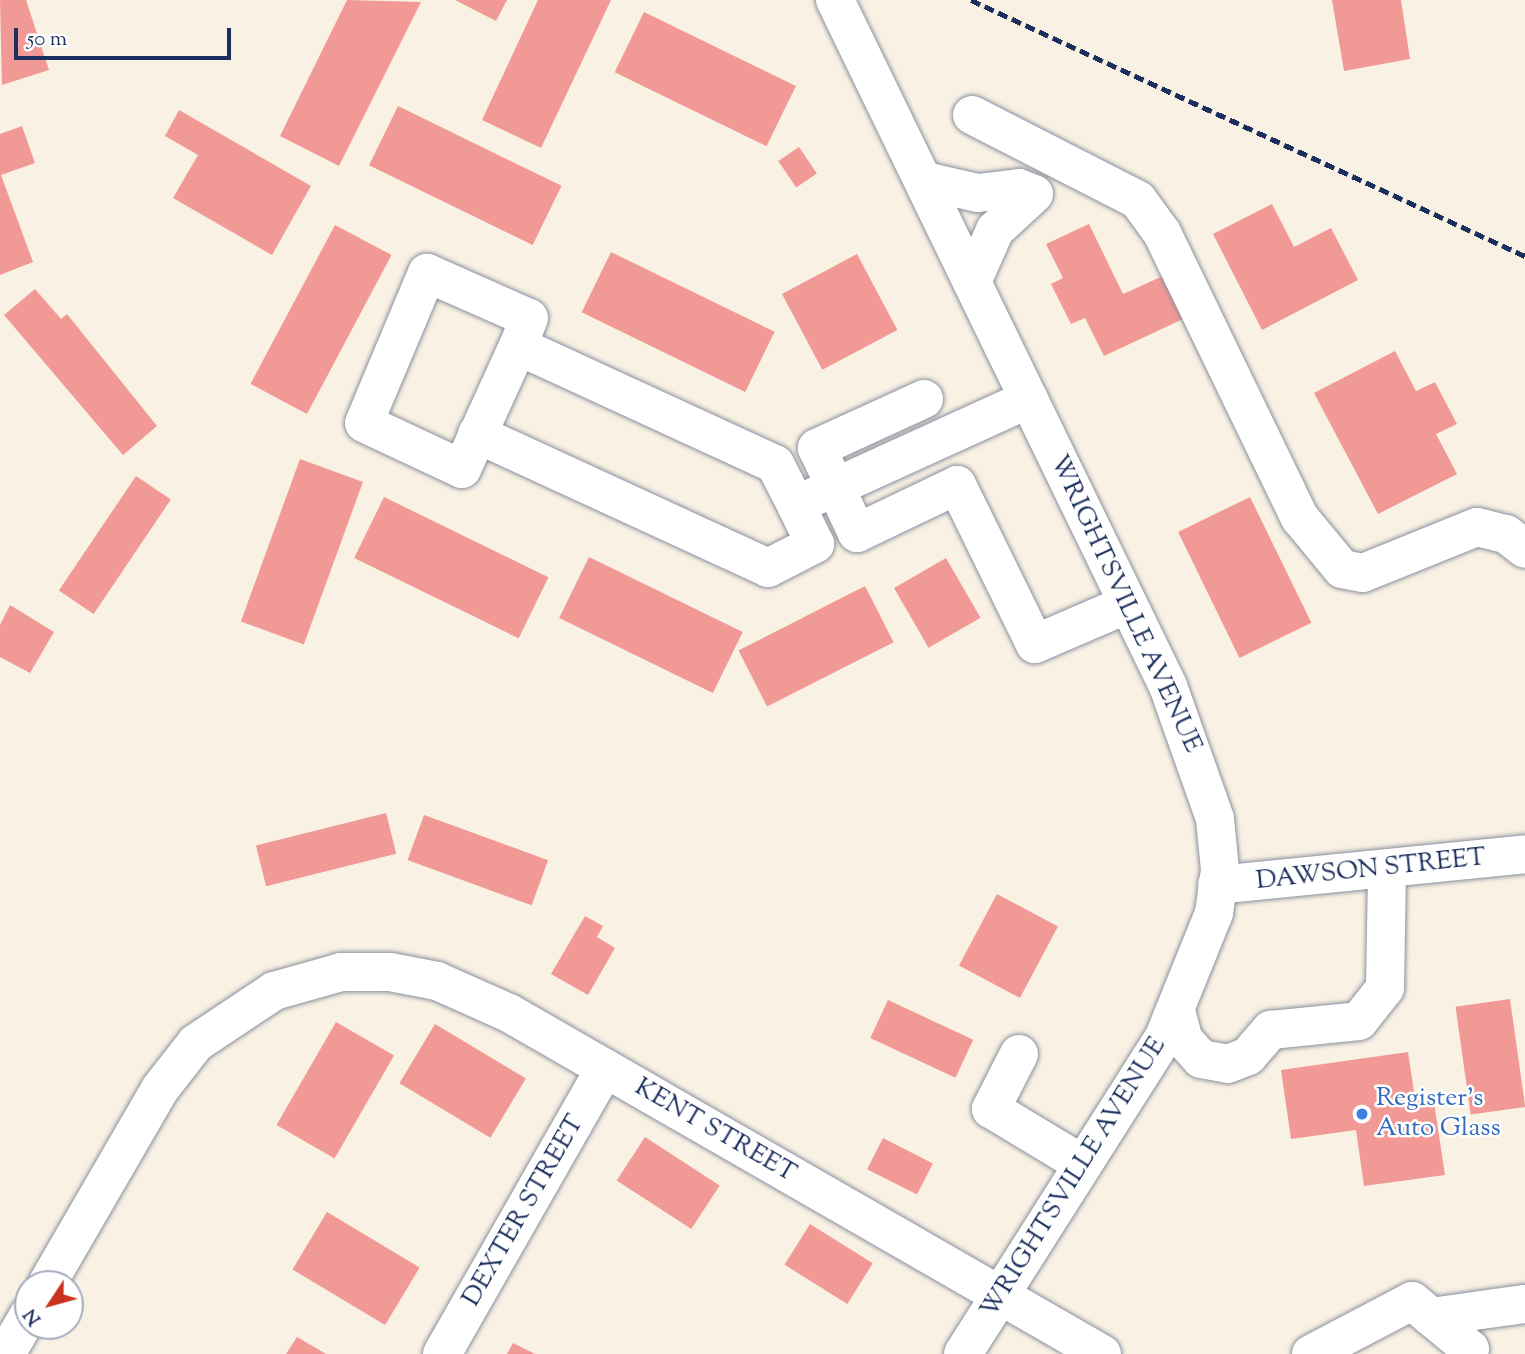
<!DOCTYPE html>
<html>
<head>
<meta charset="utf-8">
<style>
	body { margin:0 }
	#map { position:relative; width:1525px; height:1354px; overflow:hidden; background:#f9f1e3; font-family:"Sorts Mill Goudy",serif }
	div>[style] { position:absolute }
	.building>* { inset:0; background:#f19995; transform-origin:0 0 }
	.roads { filter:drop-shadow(0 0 2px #8a90a0) drop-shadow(0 0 2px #8a90a0) }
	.minor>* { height:38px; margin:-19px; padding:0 19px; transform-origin:19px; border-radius:19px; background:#fff }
	.rail>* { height:5px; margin-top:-2.5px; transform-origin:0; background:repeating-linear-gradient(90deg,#1b2f5e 0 10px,transparent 0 15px) }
	.dots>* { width:19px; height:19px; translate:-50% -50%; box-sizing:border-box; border:4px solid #fff; border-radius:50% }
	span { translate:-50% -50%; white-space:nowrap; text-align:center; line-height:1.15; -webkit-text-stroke:5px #fff; paint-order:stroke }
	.street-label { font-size:26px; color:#1b2f5e }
	.shop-label { font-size:26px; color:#366cbe }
	.left { translate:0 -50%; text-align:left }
	.north { position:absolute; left:14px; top:1270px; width:70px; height:70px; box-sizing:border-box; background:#fff; border:2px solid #a4acbf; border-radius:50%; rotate:234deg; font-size:19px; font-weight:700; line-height:28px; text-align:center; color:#1b2f5e }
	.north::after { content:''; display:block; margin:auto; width:24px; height:32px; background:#c8321e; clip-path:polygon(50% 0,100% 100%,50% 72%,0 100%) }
	.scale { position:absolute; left:14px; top:28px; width:217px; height:32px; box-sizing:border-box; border:4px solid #1b2f5e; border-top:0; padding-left:9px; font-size:21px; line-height:24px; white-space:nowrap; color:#1b2f5e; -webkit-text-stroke:5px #fff; paint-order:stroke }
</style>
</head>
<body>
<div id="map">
	<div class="building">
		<i style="clip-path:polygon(0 0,26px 0,49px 70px,2px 85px)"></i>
		<i style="clip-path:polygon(347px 0,421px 2px,339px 166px,280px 136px)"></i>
		<i style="clip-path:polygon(455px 0,507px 0,496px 21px)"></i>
		<i style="clip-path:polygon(538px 0,611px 0,541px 148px,482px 120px)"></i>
		<i style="clip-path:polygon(1332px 0,1401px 0,1410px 59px,1344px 71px)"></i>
		<i style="left:644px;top:12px;width:169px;height:67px;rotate:26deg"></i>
		<i style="left:398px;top:106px;width:182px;height:66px;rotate:26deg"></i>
		<i style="clip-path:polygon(179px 110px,311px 186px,272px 255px,173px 198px,198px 155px,165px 136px)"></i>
		<i style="clip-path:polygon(22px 126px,35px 163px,1px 175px,33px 262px,0 275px,0 134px)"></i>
		<i style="left:799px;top:147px;width:32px;height:25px;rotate:56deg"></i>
		<i style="clip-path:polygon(1272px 204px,1294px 247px,1331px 228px,1358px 280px,1262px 330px,1213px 234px)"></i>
		<i style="clip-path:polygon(1089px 224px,1123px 294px,1163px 276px,1183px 319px,1104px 356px,1085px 318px,1071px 324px,1051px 284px,1063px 278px,1046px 244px)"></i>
		<i style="left:335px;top:225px;width:64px;height:180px;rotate:28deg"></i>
		<i style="left:611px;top:252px;width:182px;height:67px;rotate:26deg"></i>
		<i style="left:857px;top:254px;width:86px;height:85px;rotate:62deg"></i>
		<i style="clip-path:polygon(35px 289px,61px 319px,67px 314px,157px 426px,123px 455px,4px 315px)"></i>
		<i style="clip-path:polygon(1395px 351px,1416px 391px,1435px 382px,1457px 424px,1436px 434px,1457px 474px,1378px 514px,1314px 393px)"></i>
		<i style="left:300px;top:459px;width:67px;height:173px;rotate:20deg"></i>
		<i style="left:136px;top:476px;width:42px;height:138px;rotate:34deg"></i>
		<i style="left:384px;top:497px;width:183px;height:68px;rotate:26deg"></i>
		<i style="left:1250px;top:497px;width:140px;height:80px;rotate:64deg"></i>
		<i style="left:589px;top:557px;width:171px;height:68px;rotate:26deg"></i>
		<i style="left:946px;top:558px;width:69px;height:60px;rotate:60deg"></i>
		<i style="left:865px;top:586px;width:63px;height:142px;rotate:63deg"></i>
		<i style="clip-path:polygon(10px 605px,54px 632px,30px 673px,0 657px,0 625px)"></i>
		<i style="left:386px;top:813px;width:42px;height:134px;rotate:76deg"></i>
		<i style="left:424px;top:815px;width:132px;height:48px;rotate:20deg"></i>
		<i style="left:997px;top:894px;width:69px;height:81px;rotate:28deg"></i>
		<i style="clip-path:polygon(585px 916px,603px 926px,597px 937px,615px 948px,588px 995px,551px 974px)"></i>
		<i style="left:1510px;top:999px;width:109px;height:55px;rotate:82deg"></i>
		<i style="left:888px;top:1000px;width:94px;height:42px;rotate:25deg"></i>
		<i style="left:336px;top:1022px;width:67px;height:119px;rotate:30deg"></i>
		<i style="left:435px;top:1024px;width:106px;height:69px;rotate:31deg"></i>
		<i style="clip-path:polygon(1408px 1052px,1415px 1098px,1433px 1096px,1445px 1175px,1364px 1186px,1356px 1130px,1291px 1139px,1281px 1070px)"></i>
		<i style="left:645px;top:1137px;width:89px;height:52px;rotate:33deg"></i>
		<i style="left:883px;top:1138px;width:56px;height:35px;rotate:27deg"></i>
		<i style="left:327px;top:1212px;width:108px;height:67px;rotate:31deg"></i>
		<i style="left:810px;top:1224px;width:74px;height:48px;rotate:32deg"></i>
		<i style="clip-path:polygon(297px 1337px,326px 1354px,286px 1354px)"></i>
		<i style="clip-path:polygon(513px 1343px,535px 1354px,507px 1354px)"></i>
	</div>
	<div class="roads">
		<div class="minor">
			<i style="left:835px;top:0;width:763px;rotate:64.11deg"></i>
			<i style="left:1168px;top:686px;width:141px;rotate:70.5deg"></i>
			<i style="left:1215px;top:819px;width:51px;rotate:84.4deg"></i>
			<i style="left:1220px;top:870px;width:43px;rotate:97.9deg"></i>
			<i style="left:1214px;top:913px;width:134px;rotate:112deg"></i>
			<i style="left:1164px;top:1037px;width:375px;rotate:122.4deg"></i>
			<i style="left:972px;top:115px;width:186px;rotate:27.1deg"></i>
			<i style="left:1138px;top:200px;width:41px;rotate:54deg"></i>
			<i style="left:1162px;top:233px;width:317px;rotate:64.2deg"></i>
			<i style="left:1300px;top:518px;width:66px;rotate:50.5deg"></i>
			<i style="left:1342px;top:569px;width:21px;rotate:11deg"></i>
			<i style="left:1363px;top:573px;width:123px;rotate:-22deg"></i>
			<i style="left:1477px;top:527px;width:30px;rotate:14deg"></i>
			<i style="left:1506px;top:534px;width:24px;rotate:38deg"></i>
			<i style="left:925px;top:181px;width:54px;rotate:12.8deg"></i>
			<i style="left:978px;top:193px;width:41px;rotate:-7deg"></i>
			<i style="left:1019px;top:188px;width:16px;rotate:22deg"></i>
			<i style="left:1034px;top:194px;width:53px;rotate:137.3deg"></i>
			<i style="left:995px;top:230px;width:57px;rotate:113.9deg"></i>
			<i style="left:518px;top:346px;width:135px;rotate:114.5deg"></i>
			<i style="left:462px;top:469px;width:108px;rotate:-154.9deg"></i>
			<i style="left:364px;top:423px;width:163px;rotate:-67.2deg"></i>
			<i style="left:427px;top:273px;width:111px;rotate:23.8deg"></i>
			<i style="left:529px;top:318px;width:30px;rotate:111deg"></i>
			<i style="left:518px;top:346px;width:283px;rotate:24.7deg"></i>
			<i style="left:775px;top:464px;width:46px;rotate:62.9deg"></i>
			<i style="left:796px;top:505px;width:256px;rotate:-24.5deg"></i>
			<i style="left:924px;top:399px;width:118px;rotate:155.4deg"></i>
			<i style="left:817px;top:448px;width:94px;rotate:64.8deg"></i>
			<i style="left:857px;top:533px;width:111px;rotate:-25.6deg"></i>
			<i style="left:957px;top:485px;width:177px;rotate:63.9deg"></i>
			<i style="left:1035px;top:644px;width:101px;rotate:-23.3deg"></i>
			<i style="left:477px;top:434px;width:320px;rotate:24.7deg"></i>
			<i style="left:768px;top:568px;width:53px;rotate:-27.1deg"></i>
			<i style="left:815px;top:544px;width:43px;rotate:-116deg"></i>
			<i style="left:1217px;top:885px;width:310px;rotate:-5.7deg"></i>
			<i style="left:1176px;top:1011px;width:30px;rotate:75deg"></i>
			<i style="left:1184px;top:1040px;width:25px;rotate:48deg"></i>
			<i style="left:1201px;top:1059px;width:27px;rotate:10deg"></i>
			<i style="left:1228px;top:1064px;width:22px;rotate:-22deg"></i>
			<i style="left:1248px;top:1056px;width:35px;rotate:-49deg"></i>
			<i style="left:1271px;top:1030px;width:88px;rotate:-5.8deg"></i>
			<i style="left:1359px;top:1021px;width:42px;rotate:-51.8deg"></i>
			<i style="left:1385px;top:988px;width:119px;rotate:-89deg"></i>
			<i style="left:1019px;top:1054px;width:62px;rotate:117deg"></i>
			<i style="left:991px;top:1109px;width:106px;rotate:31.1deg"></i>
			<i style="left:47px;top:1284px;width:225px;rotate:-59.9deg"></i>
			<i style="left:160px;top:1089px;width:58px;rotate:-52deg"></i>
			<i style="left:196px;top:1043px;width:94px;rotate:-33.7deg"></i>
			<i style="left:274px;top:991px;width:70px;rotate:-15.8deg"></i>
			<i style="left:341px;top:972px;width:49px"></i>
			<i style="left:390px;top:972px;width:48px;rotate:10.8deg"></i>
			<i style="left:437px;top:981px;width:79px;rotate:24deg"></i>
			<i style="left:509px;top:1013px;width:684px;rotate:29.9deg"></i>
			<i style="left:1431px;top:1317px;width:95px;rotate:-7.9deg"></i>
			<i style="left:6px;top:1354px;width:44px;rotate:-59.9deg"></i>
			<i style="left:442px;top:1354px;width:329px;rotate:-60.3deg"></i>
			<i style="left:1311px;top:1354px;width:114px;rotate:-27.7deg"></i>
			<i style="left:1412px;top:1301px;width:75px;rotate:39.6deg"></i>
			<i style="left:1470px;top:1349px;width:6px;rotate:121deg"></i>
		</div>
	</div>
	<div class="rail">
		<i style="left:971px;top:0;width:610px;rotate:24.8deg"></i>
	</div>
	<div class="dots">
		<i style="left:1362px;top:1114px;background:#3f7fe0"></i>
	</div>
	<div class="street-label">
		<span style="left:1125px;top:604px;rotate:65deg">WRIGHTSVILLE AVENUE</span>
		<span style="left:1371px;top:870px;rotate:-6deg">DAWSON STREET</span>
		<span style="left:715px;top:1131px;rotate:30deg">KENT STREET</span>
		<span style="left:1074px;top:1178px;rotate:-58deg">WRIGHTSVILLE AVENUE</span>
		<span style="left:524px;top:1211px;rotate:-60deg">DEXTER STREET</span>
	</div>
	<div class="shop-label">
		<span class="left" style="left:1376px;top:1114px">Register's<br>Auto Glass</span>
	</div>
	<div class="north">N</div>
	<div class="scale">50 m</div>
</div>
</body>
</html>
